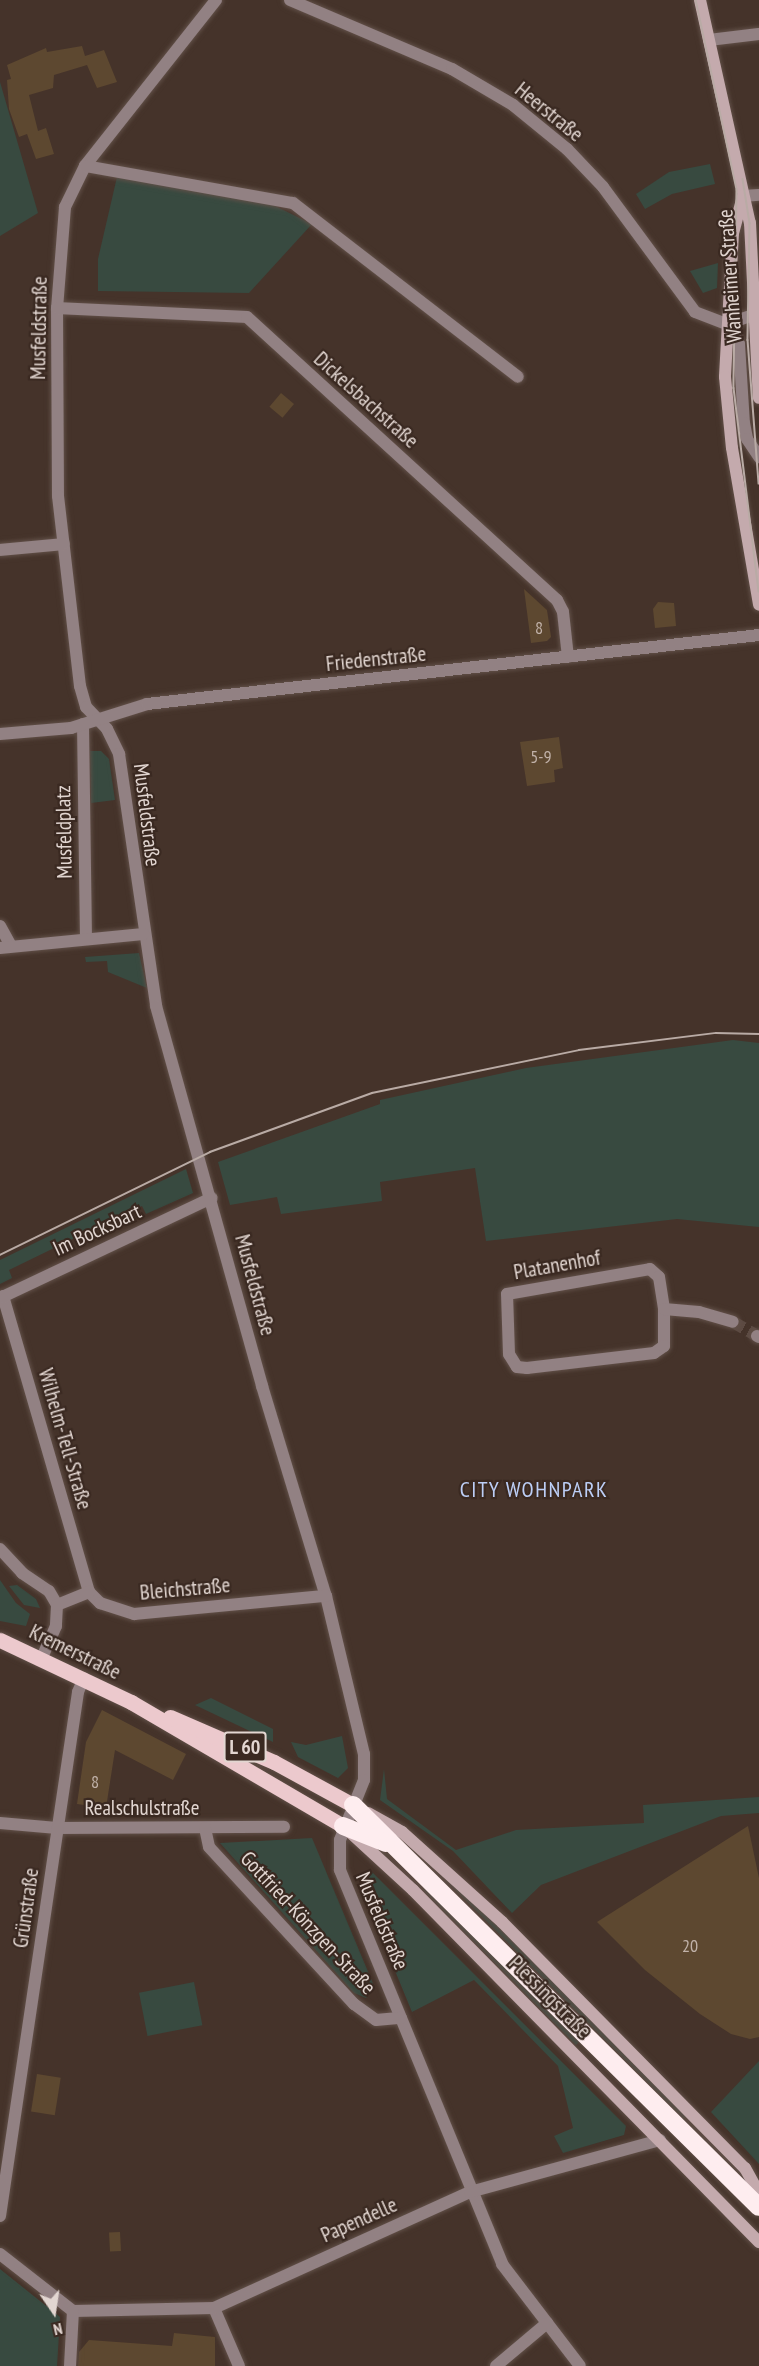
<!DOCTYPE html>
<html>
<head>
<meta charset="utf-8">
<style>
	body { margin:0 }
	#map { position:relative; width:759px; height:2366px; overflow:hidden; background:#45332a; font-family:"PT Sans Narrow",sans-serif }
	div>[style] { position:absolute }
	.green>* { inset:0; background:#384a40; transform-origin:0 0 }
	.building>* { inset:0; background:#5d4830; transform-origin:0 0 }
	.street-tunnel>* { height:12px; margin-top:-6px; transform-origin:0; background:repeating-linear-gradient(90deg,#5d4b43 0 12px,transparent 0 18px) }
	.roads { filter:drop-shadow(0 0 2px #615048) drop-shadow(0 0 2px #615048) }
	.street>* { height:12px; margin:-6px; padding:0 6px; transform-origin:6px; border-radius:6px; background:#928183 }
	.secondary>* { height:12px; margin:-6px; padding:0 6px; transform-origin:6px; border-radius:6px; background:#c4aaad }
	.primary>* { height:15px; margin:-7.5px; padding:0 7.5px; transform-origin:7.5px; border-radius:7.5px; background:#ecc9cd }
	.highway>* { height:18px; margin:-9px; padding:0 9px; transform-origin:9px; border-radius:9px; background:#feedef }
	.tram>* { height:1.5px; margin:-0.75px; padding:0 0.75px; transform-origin:0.75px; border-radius:0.75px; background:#b9aba5 }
	span { translate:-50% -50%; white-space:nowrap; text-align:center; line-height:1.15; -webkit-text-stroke:4.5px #3a2921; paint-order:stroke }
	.number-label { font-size:18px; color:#c1b2a9 }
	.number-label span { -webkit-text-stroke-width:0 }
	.shield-label span { padding:2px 4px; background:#3a2921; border:2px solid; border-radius:4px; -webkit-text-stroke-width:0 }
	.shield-label { font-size:20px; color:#e2d6d1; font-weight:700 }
	.street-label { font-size:21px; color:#e2d6d1 }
	.neighbourhood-label { font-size:22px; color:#bccef6; letter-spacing:1.5px }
	.north { position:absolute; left:24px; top:2282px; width:60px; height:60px; -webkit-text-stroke:4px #3a2921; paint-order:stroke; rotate:167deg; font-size:16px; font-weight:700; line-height:24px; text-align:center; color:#e2d6d1 }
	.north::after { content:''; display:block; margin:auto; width:21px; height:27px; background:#e2d6d1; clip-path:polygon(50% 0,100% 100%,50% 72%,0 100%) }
</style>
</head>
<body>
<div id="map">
	<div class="green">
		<i style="clip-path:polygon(0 82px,38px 213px,0 236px)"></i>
		<i style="clip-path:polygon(710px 164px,715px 184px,672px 194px,645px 209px,636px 194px,669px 172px)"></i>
		<i style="clip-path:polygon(117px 177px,271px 204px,312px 224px,249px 293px,98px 291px,98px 259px)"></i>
		<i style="clip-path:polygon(718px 263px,717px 288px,703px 293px,690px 271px)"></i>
		<i style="clip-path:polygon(90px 751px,101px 751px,109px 759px,115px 800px,91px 803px)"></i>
		<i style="clip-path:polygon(139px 953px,147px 988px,108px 972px,107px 961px,86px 962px,85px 957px)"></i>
		<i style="clip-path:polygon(733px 1040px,759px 1043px,759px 1227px,677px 1219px,486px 1241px,475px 1168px,380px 1182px,382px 1201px,281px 1214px,277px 1197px,230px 1205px,218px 1162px,380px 1104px,380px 1100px,526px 1068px)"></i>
		<i style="clip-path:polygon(186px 1169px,193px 1193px,146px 1214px,142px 1206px,87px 1232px,9px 1270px,12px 1278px,0 1284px,0 1260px)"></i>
		<i style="clip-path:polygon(0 1580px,16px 1603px,30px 1614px,26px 1626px,0 1621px)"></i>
		<i style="clip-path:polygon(17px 1585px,36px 1599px,40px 1608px,24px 1605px,9px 1586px)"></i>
		<i style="clip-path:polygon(211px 1698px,273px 1729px,273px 1742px,195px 1705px)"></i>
		<i style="clip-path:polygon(342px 1736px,348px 1768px,338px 1778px,298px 1757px,291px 1742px,306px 1745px)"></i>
		<i style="clip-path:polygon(384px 1769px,387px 1799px,456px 1850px,516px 1830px,644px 1823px,643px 1805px,759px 1797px,759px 1813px,721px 1816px,541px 1885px,512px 1913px,453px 1851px,380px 1800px)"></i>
		<i style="clip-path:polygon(312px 1838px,374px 1986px,366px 1998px,354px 1993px,220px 1843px)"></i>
		<i style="left:442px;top:1871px;width:346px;height:4px;rotate:45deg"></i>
		<i style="clip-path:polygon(372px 1872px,626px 2126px,624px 2135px,563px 2153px,554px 2136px,573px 2128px,558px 2066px,474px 1980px,412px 2012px,363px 1893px,362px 1880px)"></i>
		<i style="clip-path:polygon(425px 1887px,579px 2042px,576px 2045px,423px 1890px)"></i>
		<i style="left:194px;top:1982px;width:44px;height:56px;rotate:79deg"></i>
		<i style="clip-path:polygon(759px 2061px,759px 2164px,711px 2112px)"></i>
		<i style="clip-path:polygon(0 2269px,60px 2317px,57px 2366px,0 2366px)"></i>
	</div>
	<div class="building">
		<i style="clip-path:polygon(82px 46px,85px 56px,104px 50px,117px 82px,97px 88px,87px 65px,54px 75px,53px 88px,29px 95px,38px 131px,46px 128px,54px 154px,36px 159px,27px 134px,19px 137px,9px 109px,7px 80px,11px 79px,7px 65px,46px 48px,47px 52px)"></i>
		<i style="left:281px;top:393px;width:17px;height:18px;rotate:40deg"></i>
		<i style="clip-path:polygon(524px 589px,547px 610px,551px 637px,547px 641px,531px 643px)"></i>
		<i style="clip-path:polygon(658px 602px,674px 603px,676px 626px,655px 628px,653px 609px)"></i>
		<i style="clip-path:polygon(559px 737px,563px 768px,554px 770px,555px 782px,527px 786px,520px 742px)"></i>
		<i style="clip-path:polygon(102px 1710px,186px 1754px,173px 1780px,115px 1750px,106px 1808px,77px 1804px,86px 1742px)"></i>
		<i style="clip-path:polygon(748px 1826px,759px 1878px,759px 2037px,750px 2039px,731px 2034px,700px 2014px,645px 1970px,597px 1922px)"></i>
		<i style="left:37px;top:2074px;width:24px;height:38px;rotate:9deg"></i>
		<i style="left:120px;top:2232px;width:19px;height:11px;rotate:87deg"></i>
		<i style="clip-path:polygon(174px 2333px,215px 2337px,215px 2366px,78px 2366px,79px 2352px,89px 2340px,172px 2346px)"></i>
	</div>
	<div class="street-tunnel">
		<i style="left:733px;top:1322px;width:28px;rotate:30deg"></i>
	</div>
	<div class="roads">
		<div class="street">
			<i style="left:216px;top:0;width:211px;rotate:128.3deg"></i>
			<i style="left:85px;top:166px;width:46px;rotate:116deg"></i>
			<i style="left:65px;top:207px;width:101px;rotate:94.5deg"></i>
			<i style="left:57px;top:308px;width:188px;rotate:89.7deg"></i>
			<i style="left:58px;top:496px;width:191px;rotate:83.4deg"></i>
			<i style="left:80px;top:686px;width:22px;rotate:74deg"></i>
			<i style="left:86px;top:707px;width:30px;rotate:46deg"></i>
			<i style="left:107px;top:729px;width:28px;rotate:64deg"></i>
			<i style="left:119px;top:754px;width:255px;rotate:81.6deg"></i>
			<i style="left:156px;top:1006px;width:395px;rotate:74.4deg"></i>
			<i style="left:262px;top:1386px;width:220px;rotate:73.1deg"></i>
			<i style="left:326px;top:1596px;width:163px;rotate:76.5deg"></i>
			<i style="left:364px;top:1754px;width:26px;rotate:90deg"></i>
			<i style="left:364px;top:1780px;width:65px;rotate:111.8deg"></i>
			<i style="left:340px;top:1840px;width:30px;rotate:90deg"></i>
			<i style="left:340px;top:1870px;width:426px;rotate:67.6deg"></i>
			<i style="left:502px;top:2264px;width:128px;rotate:52.6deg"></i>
			<i style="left:290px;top:0;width:176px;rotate:23.1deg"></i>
			<i style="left:452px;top:69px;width:71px;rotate:30.5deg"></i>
			<i style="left:513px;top:105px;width:70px;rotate:39.2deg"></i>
			<i style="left:567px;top:149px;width:52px;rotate:46.5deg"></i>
			<i style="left:603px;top:187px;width:155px;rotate:53.6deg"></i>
			<i style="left:695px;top:312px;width:34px;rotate:21deg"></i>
			<i style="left:727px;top:324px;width:28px;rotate:-19deg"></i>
			<i style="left:709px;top:40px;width:50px;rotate:-6.8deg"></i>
			<i style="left:85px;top:166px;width:211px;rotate:10.1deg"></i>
			<i style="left:293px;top:203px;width:284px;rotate:37.7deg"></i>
			<i style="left:743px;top:196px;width:16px;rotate:-4deg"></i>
			<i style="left:57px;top:308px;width:190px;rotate:2.7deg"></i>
			<i style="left:247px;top:317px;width:420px;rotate:42.4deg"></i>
			<i style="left:557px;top:600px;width:13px;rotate:63deg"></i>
			<i style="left:563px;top:612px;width:45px;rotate:83.7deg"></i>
			<i style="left:727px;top:324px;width:23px;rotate:59deg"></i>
			<i style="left:739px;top:344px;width:79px;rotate:86.4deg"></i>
			<i style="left:744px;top:423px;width:16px;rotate:79deg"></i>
			<i style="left:747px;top:439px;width:22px;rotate:56deg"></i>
			<i style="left:0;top:550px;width:64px;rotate:-5.4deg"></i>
			<i style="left:83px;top:724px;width:215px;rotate:89.2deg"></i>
			<i style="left:0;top:734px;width:71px;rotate:-4.8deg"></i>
			<i style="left:71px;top:728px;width:80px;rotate:-17.5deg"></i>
			<i style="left:147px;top:704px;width:616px;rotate:-6.43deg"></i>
			<i style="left:0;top:926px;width:23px;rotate:61deg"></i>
			<i style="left:0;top:948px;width:144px;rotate:-5.6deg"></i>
			<i style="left:3px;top:1296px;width:308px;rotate:73.8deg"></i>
			<i style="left:89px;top:1592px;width:16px;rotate:45deg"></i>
			<i style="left:100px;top:1603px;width:36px;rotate:18deg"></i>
			<i style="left:134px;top:1614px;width:193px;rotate:-5.4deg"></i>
			<i style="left:0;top:1298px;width:234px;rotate:-25.3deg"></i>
			<i style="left:664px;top:1309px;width:37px;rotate:90deg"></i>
			<i style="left:664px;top:1346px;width:12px;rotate:145deg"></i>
			<i style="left:654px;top:1353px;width:128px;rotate:173.3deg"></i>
			<i style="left:527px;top:1368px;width:10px;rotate:-174deg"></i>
			<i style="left:517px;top:1367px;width:15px;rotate:-122deg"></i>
			<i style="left:509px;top:1354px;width:60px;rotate:-91.9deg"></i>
			<i style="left:507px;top:1294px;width:145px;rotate:-9.9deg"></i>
			<i style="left:650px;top:1269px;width:12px;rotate:42deg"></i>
			<i style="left:659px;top:1277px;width:32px;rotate:81deg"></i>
			<i style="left:664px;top:1309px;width:35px;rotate:5deg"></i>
			<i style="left:699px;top:1312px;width:35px;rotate:16deg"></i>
			<i style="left:757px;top:1336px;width:2px;rotate:27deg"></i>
			<i style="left:0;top:1549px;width:33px;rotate:47deg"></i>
			<i style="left:22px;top:1573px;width:32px;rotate:34deg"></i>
			<i style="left:49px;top:1591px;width:16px;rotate:60deg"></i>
			<i style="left:57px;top:1605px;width:21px;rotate:93deg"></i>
			<i style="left:56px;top:1626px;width:34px;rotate:114deg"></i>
			<i style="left:57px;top:1605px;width:35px;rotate:-22deg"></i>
			<i style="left:0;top:1823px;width:57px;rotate:5deg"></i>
			<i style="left:57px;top:1828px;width:227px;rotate:-0.3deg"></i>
			<i style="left:205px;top:1828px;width:19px;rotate:78deg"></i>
			<i style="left:209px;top:1847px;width:214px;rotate:47.3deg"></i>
			<i style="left:354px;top:2004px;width:27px;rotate:36deg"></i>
			<i style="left:376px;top:2020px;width:25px;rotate:-5deg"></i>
			<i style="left:0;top:2216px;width:530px;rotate:-81.53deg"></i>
			<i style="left:78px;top:1692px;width:15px;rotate:-67deg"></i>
			<i style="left:0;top:2254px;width:93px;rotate:38deg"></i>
			<i style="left:214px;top:2308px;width:63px;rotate:66.7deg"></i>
			<i style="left:73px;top:2311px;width:141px;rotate:-1.2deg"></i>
			<i style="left:214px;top:2308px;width:281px;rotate:-24.4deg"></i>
			<i style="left:470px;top:2192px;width:197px;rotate:-15.3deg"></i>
			<i style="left:70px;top:2366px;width:55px;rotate:-86.9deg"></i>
			<i style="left:496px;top:2366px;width:67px;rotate:-40.1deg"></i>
		</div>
		<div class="secondary">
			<i style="left:700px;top:0;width:229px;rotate:77.4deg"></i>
			<i style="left:750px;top:223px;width:175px;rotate:87.1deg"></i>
			<i style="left:743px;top:196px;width:38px;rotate:105deg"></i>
			<i style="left:733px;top:233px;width:144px;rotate:93.2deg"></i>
			<i style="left:725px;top:377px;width:71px;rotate:84.4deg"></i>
			<i style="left:732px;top:448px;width:159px;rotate:80.2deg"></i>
			<i style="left:368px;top:1813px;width:39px;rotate:29deg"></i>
			<i style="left:402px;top:1832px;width:135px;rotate:42deg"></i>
			<i style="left:502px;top:1922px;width:346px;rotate:45.4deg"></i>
			<i style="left:745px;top:2168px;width:29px;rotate:61deg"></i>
			<i style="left:351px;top:1833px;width:84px;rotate:42.6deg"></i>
			<i style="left:413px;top:1890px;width:494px;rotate:45.5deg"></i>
		</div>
		<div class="primary">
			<i style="left:0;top:1640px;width:145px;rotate:25.3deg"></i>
			<i style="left:131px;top:1702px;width:246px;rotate:30.3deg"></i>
			<i style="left:170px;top:1717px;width:113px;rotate:23.4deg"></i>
			<i style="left:274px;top:1762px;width:90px;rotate:28.6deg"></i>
		</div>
		<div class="highway">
			<i style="left:353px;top:1805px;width:571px;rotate:44.72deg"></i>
			<i style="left:343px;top:1826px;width:46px;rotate:21.6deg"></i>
		</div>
	</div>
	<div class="tram">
		<i style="left:696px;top:0;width:194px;rotate:77.8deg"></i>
		<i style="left:737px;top:190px;width:198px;rotate:90.9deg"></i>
		<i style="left:734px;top:388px;width:205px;rotate:83deg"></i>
		<i style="left:743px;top:179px;width:45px;rotate:81deg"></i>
		<i style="left:750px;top:223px;width:117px;rotate:91deg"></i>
		<i style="left:748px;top:340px;width:144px;rotate:85.6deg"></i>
		<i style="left:0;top:1255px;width:234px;rotate:-26.1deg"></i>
		<i style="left:210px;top:1152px;width:172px;rotate:-20deg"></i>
		<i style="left:372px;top:1093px;width:211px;rotate:-11.7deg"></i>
		<i style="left:579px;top:1050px;width:138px;rotate:-7.1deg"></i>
		<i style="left:716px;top:1033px;width:43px;rotate:1.3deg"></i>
	</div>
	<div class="number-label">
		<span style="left:539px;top:628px">8</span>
		<span style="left:541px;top:757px">5-9</span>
		<span style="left:95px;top:1782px">8</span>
		<span style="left:690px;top:1946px">20</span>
	</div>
	<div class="shield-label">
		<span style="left:245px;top:1747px">L 60</span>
	</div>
	<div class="street-label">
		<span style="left:549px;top:112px;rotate:39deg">Heerstraße</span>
		<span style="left:730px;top:276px;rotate:-94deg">Wanheimer Straße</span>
		<span style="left:39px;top:328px;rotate:-89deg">Musfeldstraße</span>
		<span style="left:366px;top:400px;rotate:42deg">Dickelsbachstraße</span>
		<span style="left:376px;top:659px;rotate:-6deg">Friedenstraße</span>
		<span style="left:147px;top:815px;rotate:83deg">Musfeldstraße</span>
		<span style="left:64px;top:832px;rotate:-91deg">Musfeldplatz</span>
		<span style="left:97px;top:1230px;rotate:-25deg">Im Bocksbart</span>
		<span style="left:557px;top:1265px;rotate:-10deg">Platanenhof</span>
		<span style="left:255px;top:1285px;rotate:75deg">Musfeldstraße</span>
		<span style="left:65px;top:1439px;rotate:74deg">Wilhelm-Tell-Straße</span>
		<span style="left:185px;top:1589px;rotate:-5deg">Bleichstraße</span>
		<span style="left:75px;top:1652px;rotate:26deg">Kremerstraße</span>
		<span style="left:142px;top:1808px">Realschulstraße</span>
		<span style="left:26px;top:1908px;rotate:-82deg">Grünstraße</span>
		<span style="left:382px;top:1921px;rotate:67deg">Musfeldstraße</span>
		<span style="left:308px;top:1923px;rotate:47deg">Gottfried-Könzgen-Straße</span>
		<span style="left:550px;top:1997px;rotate:45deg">Plessingstraße</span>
		<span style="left:359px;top:2220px;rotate:-24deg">Papendelle</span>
	</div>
	<div class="neighbourhood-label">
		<span style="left:534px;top:1490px">CITY WOHNPARK</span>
	</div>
	<div class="north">N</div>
</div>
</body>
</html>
